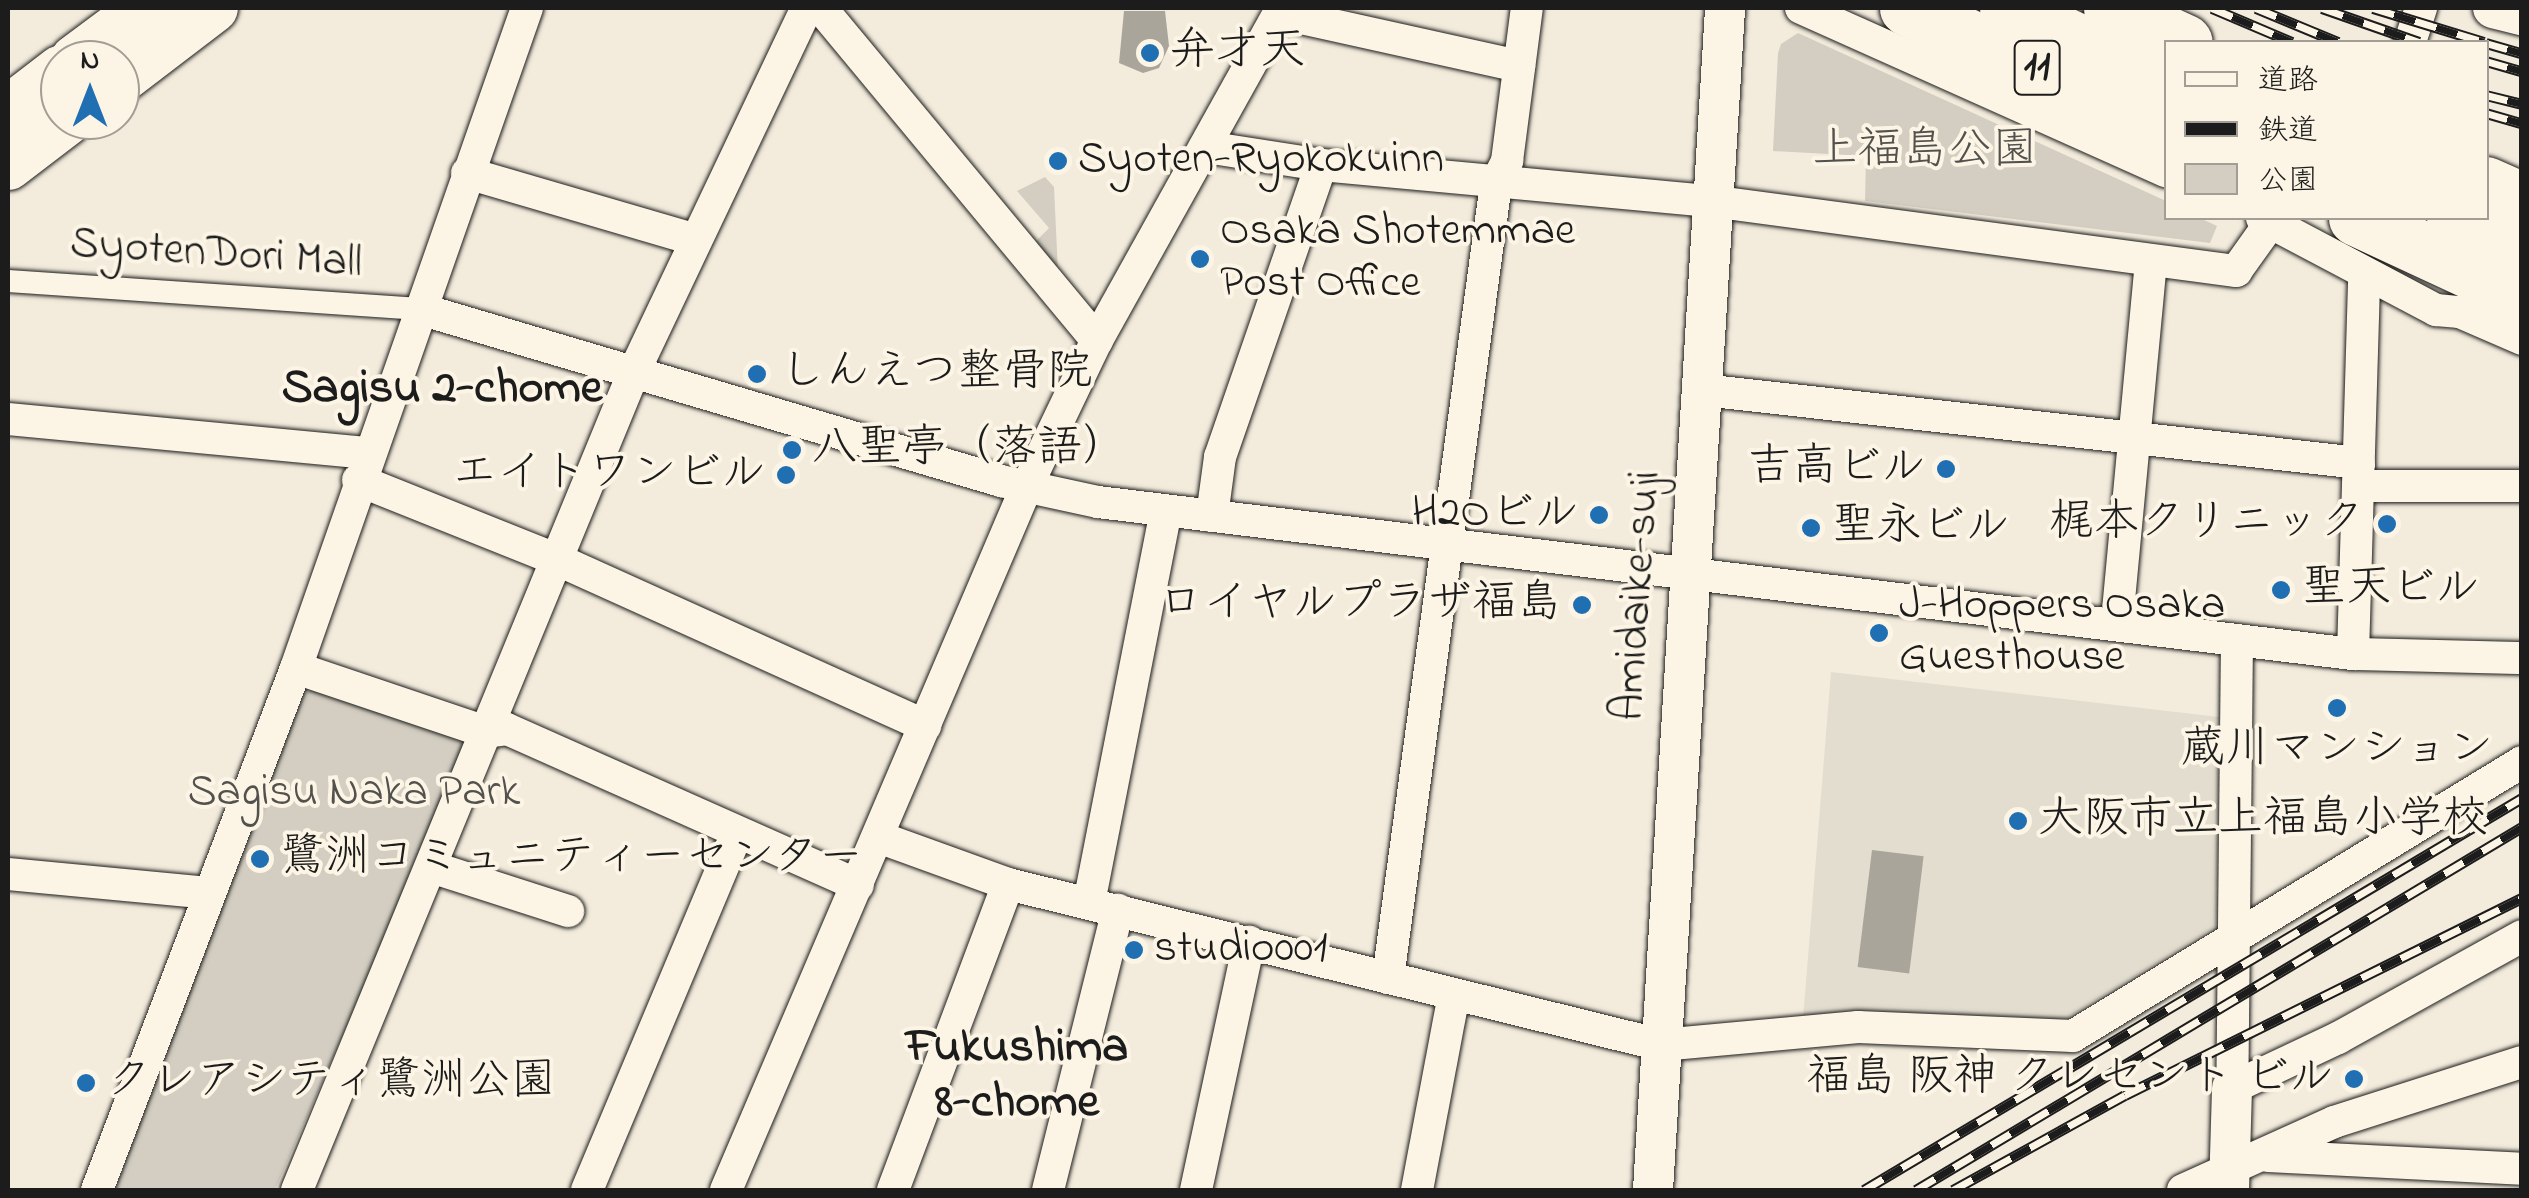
<!DOCTYPE html>
<html>
<head>
<meta charset="utf-8">
<style>
	body { margin:0 }
	#map { position:relative; width:2529px; height:1198px; overflow:hidden; background:#f3ecdd; font-family:"Indie Flower","Klee One",sans-serif }
	div>[style] { position:absolute }
	.built>* { inset:0; background:#e3ddcf }
	.green>* { inset:0; background:#d3cec1 }
	.water>* { inset:0; background:#aaa59b; transform-origin:0 0 }
	.roads { filter:drop-shadow(0 0 2px #1c1c1c) drop-shadow(0 0 2px #1c1c1c) }
	.pedestrian>* { height:22px; margin:-11px; padding:0 11px; transform-origin:11px; border-radius:11px; background:#fcf5e5 }
	.minor>* { height:32px; margin:-16px; padding:0 16px; transform-origin:16px; border-radius:16px; background:#fcf5e5 }
	.tertiary>* { height:40px; margin:-20px; padding:0 20px; transform-origin:20px; border-radius:20px; background:#fcf5e5 }
	.primary>* { height:50px; margin:-25px; padding:0 25px; transform-origin:25px; border-radius:25px; background:#fcf5e5 }
	.motorway>* { height:55px; margin:-27.5px; padding:0 27.5px; transform-origin:27.5px; border-radius:27.5px; background:#fcf5e5 }
	.rail>* { height:11px; margin-top:-5.5px; transform-origin:0; background:repeating-linear-gradient(90deg,#fcf5e5 0 22px,#1c1c1c 0 44px); box-sizing:border-box; border-block:2px solid #1c1c1c }
	.dots>* { width:28px; height:28px; translate:-50% -50%; box-sizing:border-box; border:5px solid #fcf5e5; border-radius:50% }
	span { translate:-50% -50%; white-space:nowrap; text-align:center; line-height:1.15; -webkit-text-stroke:8px #fcf5e5; paint-order:stroke }
	.shield-label span { padding:2px 8px; background:#fcf5e5; border:2px solid; border-radius:8px; -webkit-text-stroke-width:0 }
	.shield-label { font-size:42px; color:#1c1c1c; font-weight:700 }
	.poi-label { font-size:45px; color:#1c1c1c }
	.left { translate:0 -50%; text-align:left }
	.right { translate:-100% -50%; text-align:right }
	.park-label { font-size:45px; color:#53514e }
	.street-label { font-size:45px; color:#1c1c1c }
	.neighbourhood-label { font-size:48px; color:#1c1c1c; font-weight:700 }
	.frame { position:absolute; inset:0; border:10px solid #1c1c1c; pointer-events:none }
	.legend { position:absolute; left:2164px; top:40px; width:325px; height:180px; box-sizing:border-box; background:#fcf5e5; border:2px solid #a29e95; margin:0; padding:12px 18px; list-style:none; font-size:30px; color:#1c1c1c }
	.legend li { display:flex; align-items:center; gap:20px; height:50px }
	.legend b { width:50px; border:2px solid #a29e95 }
	.north { position:absolute; left:40px; top:40px; width:100px; height:100px; box-sizing:border-box; background:#fcf5e5; border:2px solid #a29e95; border-radius:50%; rotate:0deg; font-size:28px; font-weight:700; line-height:40px; text-align:center; color:#1c1c1c }
	.north::after { content:''; display:block; margin:auto; width:35px; height:45px; background:#1f6fb2; clip-path:polygon(50% 0,100% 100%,50% 72%,0 100%) }
</style>
</head>
<body>
<div id="map">
	<div class="built">
		<i style="clip-path:polygon(1831px 672px,2219px 717px,2216px 926px,2063px 1020px,1803px 1019px)"></i>
	</div>
	<div class="green">
		<i style="clip-path:polygon(1798px 33px,2166px 201px,2166px 218px,2200px 218px,2217px 226px,2210px 243px,1865px 201px,1866px 156px,1773px 151px,1778px 53px,1781px 44px)"></i>
		<i style="clip-path:polygon(1045px 177px,1054px 187px,1058px 272px,1034px 243px,1049px 228px,1017px 191px)"></i>
		<i style="clip-path:polygon(314px 689px,460px 737px,465px 755px,275px 1190px,115px 1190px,298px 697px)"></i>
	</div>
	<div class="water">
		<i style="clip-path:polygon(1124px 11px,1165px 11px,1169px 46px,1159px 68px,1143px 73px,1119px 63px)"></i>
		<i style="left:1872px;top:850px;width:52px;height:118px;rotate:7deg"></i>
	</div>
	<div class="roads">
		<div class="pedestrian">
			<i style="left:8px;top:281px;width:413px;rotate:3.9deg"></i>
		</div>
		<div class="minor">
			<i style="left:821px;top:8px;width:432px;rotate:50.3deg"></i>
			<i style="left:1801px;top:8px;width:400px;rotate:24.1deg"></i>
			<i style="left:1279px;top:13px;width:246px;rotate:12.5deg"></i>
			<i style="left:2410px;top:42px;width:36px;rotate:-72deg"></i>
			<i style="left:1206px;top:147px;width:116px;rotate:8.9deg"></i>
			<i style="left:1321px;top:165px;width:399px;rotate:5.3deg"></i>
			<i style="left:1718px;top:202px;width:523px;rotate:7.59deg"></i>
			<i style="left:2236px;top:271px;width:60px;rotate:-54.5deg"></i>
			<i style="left:467px;top:173px;width:234px;rotate:16.3deg"></i>
			<i style="left:2262px;top:218px;width:197px;rotate:27.9deg"></i>
			<i style="left:2436px;top:310px;width:24px;rotate:5deg"></i>
			<i style="left:2460px;top:312px;width:68px;rotate:23.5deg"></i>
			<i style="left:420px;top:309px;width:606px;rotate:16.49deg"></i>
			<i style="left:1001px;top:481px;width:99px;rotate:12.2deg"></i>
			<i style="left:1098px;top:502px;width:1264px;rotate:6.91deg"></i>
			<i style="left:2353px;top:654px;width:169px;rotate:1.4deg"></i>
			<i style="left:1703px;top:390px;width:660px;rotate:6.35deg"></i>
			<i style="left:8px;top:419px;width:362px;rotate:5.4deg"></i>
			<i style="left:358px;top:480px;width:215px;rotate:21.8deg"></i>
			<i style="left:558px;top:560px;width:403px;rotate:24.3deg"></i>
			<i style="left:2358px;top:486px;width:164px"></i>
			<i style="left:1212px;top:516px;width:60px;rotate:-82.3deg"></i>
			<i style="left:1220px;top:457px;width:309px;rotate:-70.9deg"></i>
			<i style="left:2117px;top:621px;width:361px;rotate:-84.6deg"></i>
			<i style="left:2237px;top:640px;width:448px;rotate:90.6deg"></i>
			<i style="left:2232px;top:1088px;width:117px;rotate:-25.3deg"></i>
			<i style="left:2338px;top:1038px;width:210px;rotate:-29deg"></i>
			<i style="left:2353px;top:654px;width:379px;rotate:-88.3deg"></i>
			<i style="left:296px;top:668px;width:200px;rotate:18.6deg"></i>
			<i style="left:486px;top:732px;width:21px;rotate:-8deg"></i>
			<i style="left:507px;top:729px;width:384px;rotate:24deg"></i>
			<i style="left:878px;top:837px;width:138px;rotate:19.9deg"></i>
			<i style="left:1008px;top:884px;width:673px;rotate:13.85deg"></i>
			<i style="left:1661px;top:1045px;width:198px;rotate:-5.2deg"></i>
			<i style="left:1858px;top:1027px;width:215px;rotate:2.4deg"></i>
			<i style="left:2073px;top:1036px;width:526px;rotate:-31.39deg"></i>
			<i style="left:434px;top:868px;width:141px;rotate:17.8deg"></i>
			<i style="left:8px;top:874px;width:201px;rotate:5.4deg"></i>
			<i style="left:1089px;top:903px;width:399px;rotate:-78.9deg"></i>
			<i style="left:1388px;top:978px;width:802px;rotate:-82.26deg"></i>
			<i style="left:1496px;top:183px;width:25px;rotate:-63deg"></i>
			<i style="left:1507px;top:161px;width:154px;rotate:-82.6deg"></i>
			<i style="left:2268px;top:1156px;width:254px;rotate:2.9deg"></i>
			<i style="left:97px;top:1190px;width:559px;rotate:-69.13deg"></i>
			<i style="left:296px;top:668px;width:699px;rotate:-70.71deg"></i>
			<i style="left:297px;top:1190px;width:882px;rotate:-67.62deg"></i>
			<i style="left:633px;top:374px;width:405px;rotate:-64.6deg"></i>
			<i style="left:587px;top:1190px;width:387px;rotate:-67.2deg"></i>
			<i style="left:726px;top:1190px;width:763px;rotate:-66.86deg"></i>
			<i style="left:1026px;top:488px;width:164px;rotate:-64.4deg"></i>
			<i style="left:1097px;top:340px;width:380px;rotate:-60.9deg"></i>
			<i style="left:893px;top:1190px;width:327px;rotate:-69.4deg"></i>
			<i style="left:1048px;top:1190px;width:289px;rotate:-76deg"></i>
			<i style="left:1196px;top:1190px;width:254px;rotate:-77.9deg"></i>
			<i style="left:1417px;top:1190px;width:198px;rotate:-79.3deg"></i>
			<i style="left:2183px;top:1190px;width:166px;rotate:-24.2deg"></i>
			<i style="left:2334px;top:1122px;width:197px;rotate:-17.7deg"></i>
		</div>
		<div class="tertiary">
			<i style="left:2493px;top:8px;width:30px;rotate:14deg"></i>
			<i style="left:1653px;top:1190px;width:1184px;rotate:-86.51deg"></i>
			<i style="left:2229px;top:1190px;width:102px;rotate:-88.3deg"></i>
		</div>
		<div class="primary">
			<i style="left:75px;top:60px;width:87px;rotate:-36.6deg"></i>
			<i style="left:120px;top:79px;width:117px;rotate:-37.4deg"></i>
			<i style="left:8px;top:111px;width:66px;rotate:-37.6deg"></i>
			<i style="left:8px;top:165px;width:74px;rotate:-37.3deg"></i>
		</div>
		<div class="motorway">
			<i style="left:1907px;top:8px;width:286px;rotate:25deg"></i>
			<i style="left:2007px;top:8px;width:175px;rotate:25deg"></i>
			<i style="left:2111px;top:8px;width:81px;rotate:24.7deg"></i>
			<i style="left:2486px;top:184px;width:39px;rotate:24deg"></i>
			<i style="left:2356px;top:218px;width:183px;rotate:24.9deg"></i>
			<i style="left:2454px;top:218px;width:75px;rotate:24.5deg"></i>
		</div>
	</div>
	<div class="rail">
		<i style="left:2212px;top:8px;width:87px;rotate:23deg"></i>
		<i style="left:2256px;top:8px;width:89px;rotate:22.5deg"></i>
		<i style="left:2322px;top:8px;width:103px;rotate:19.3deg"></i>
		<i style="left:2373px;top:8px;width:116px;rotate:17deg"></i>
		<i style="left:2486px;top:43px;width:37px;rotate:16deg"></i>
		<i style="left:2486px;top:61px;width:37px;rotate:16deg"></i>
		<i style="left:2486px;top:95px;width:37px;rotate:14deg"></i>
		<i style="left:2486px;top:113px;width:37px;rotate:16deg"></i>
		<i style="left:1864px;top:1190px;width:766px;rotate:-30.78deg"></i>
		<i style="left:1916px;top:1190px;width:706px;rotate:-30.92deg"></i>
		<i style="left:1953px;top:1190px;width:196px;rotate:-28.9deg"></i>
		<i style="left:2125px;top:1095px;width:443px;rotate:-26.4deg"></i>
	</div>
	<div class="dots">
		<i style="left:1150px;top:53px;background:#1f6fb2"></i>
		<i style="left:1058px;top:161px;background:#1f6fb2"></i>
		<i style="left:1200px;top:259px;background:#1f6fb2"></i>
		<i style="left:757px;top:374px;background:#1f6fb2"></i>
		<i style="left:792px;top:450px;background:#1f6fb2"></i>
		<i style="left:1946px;top:469px;background:#1f6fb2"></i>
		<i style="left:786px;top:475px;background:#1f6fb2"></i>
		<i style="left:1599px;top:515px;background:#1f6fb2"></i>
		<i style="left:2387px;top:524px;background:#1f6fb2"></i>
		<i style="left:1811px;top:528px;background:#1f6fb2"></i>
		<i style="left:2281px;top:590px;background:#1f6fb2"></i>
		<i style="left:1582px;top:605px;background:#1f6fb2"></i>
		<i style="left:1879px;top:633px;background:#1f6fb2"></i>
		<i style="left:2337px;top:708px;background:#1f6fb2"></i>
		<i style="left:2018px;top:821px;background:#1f6fb2"></i>
		<i style="left:260px;top:859px;background:#1f6fb2"></i>
		<i style="left:1134px;top:950px;background:#1f6fb2"></i>
		<i style="left:2354px;top:1079px;background:#1f6fb2"></i>
		<i style="left:86px;top:1083px;background:#1f6fb2"></i>
	</div>
	<div class="shield-label">
		<span style="left:2037px;top:68px">11</span>
	</div>
	<div class="poi-label">
		<span class="left" style="left:1170px;top:53px">弁才天</span>
		<span class="left" style="left:1078px;top:161px">Syoten-Ryokokuinn</span>
		<span class="left" style="left:1220px;top:259px">Osaka Shotemmae<br>Post Office</span>
		<span class="left" style="left:780px;top:374px">しんえつ整骨院</span>
		<span class="left" style="left:812px;top:450px">八聖亭（落語）</span>
		<span class="right" style="left:1926px;top:469px">吉高ビル</span>
		<span class="right" style="left:766px;top:475px">エイトワンビル</span>
		<span class="right" style="left:1579px;top:515px">H2Oビル</span>
		<span class="right" style="left:2364px;top:524px">梶本クリニック</span>
		<span class="left" style="left:1831px;top:528px">聖永ビル</span>
		<span class="left" style="left:2301px;top:590px">聖天ビル</span>
		<span class="right" style="left:1562px;top:605px">ロイヤルプラザ福島</span>
		<span class="left" style="left:1899px;top:633px">J-Hoppers Osaka<br>Guesthouse</span>
		<span style="left:2337px;top:751px">蔵川マンション</span>
		<span class="left" style="left:2038px;top:821px">大阪市立上福島小学校</span>
		<span class="left" style="left:280px;top:859px">鷺洲コミュニティーセンター</span>
		<span class="left" style="left:1154px;top:950px">studio001</span>
		<span class="right" style="left:2334px;top:1079px">福島 阪神 クレセント ビル</span>
		<span class="left" style="left:106px;top:1083px">クレアシティ鷺洲公園</span>
	</div>
	<div class="park-label">
		<span style="left:1925px;top:152px">上福島公園</span>
		<span style="left:354px;top:794px">Sagisu Naka Park</span>
	</div>
	<div class="street-label">
		<span style="left:216px;top:255px;rotate:4deg">SyotenDori Mall</span>
		<span style="left:1639px;top:596px;rotate:-86deg">Amidaike-suji</span>
	</div>
	<div class="neighbourhood-label">
		<span style="left:442px;top:390px">Sagisu 2-chome</span>
		<span style="left:1017px;top:1076px">Fukushima<br>8-chome</span>
	</div>
	<div class="frame"></div>
	<ul class="legend">
	<li><b style="height:12px;background:#fcf5e5"></b>道路</li>
	<li><b style="height:12px;background:#1c1c1c"></b>鉄道</li>
	<li><b style="height:28px;background:#d3cec1"></b>公園</li>
	</ul>
	<div class="north">N</div>
</div>
</body>
</html>
